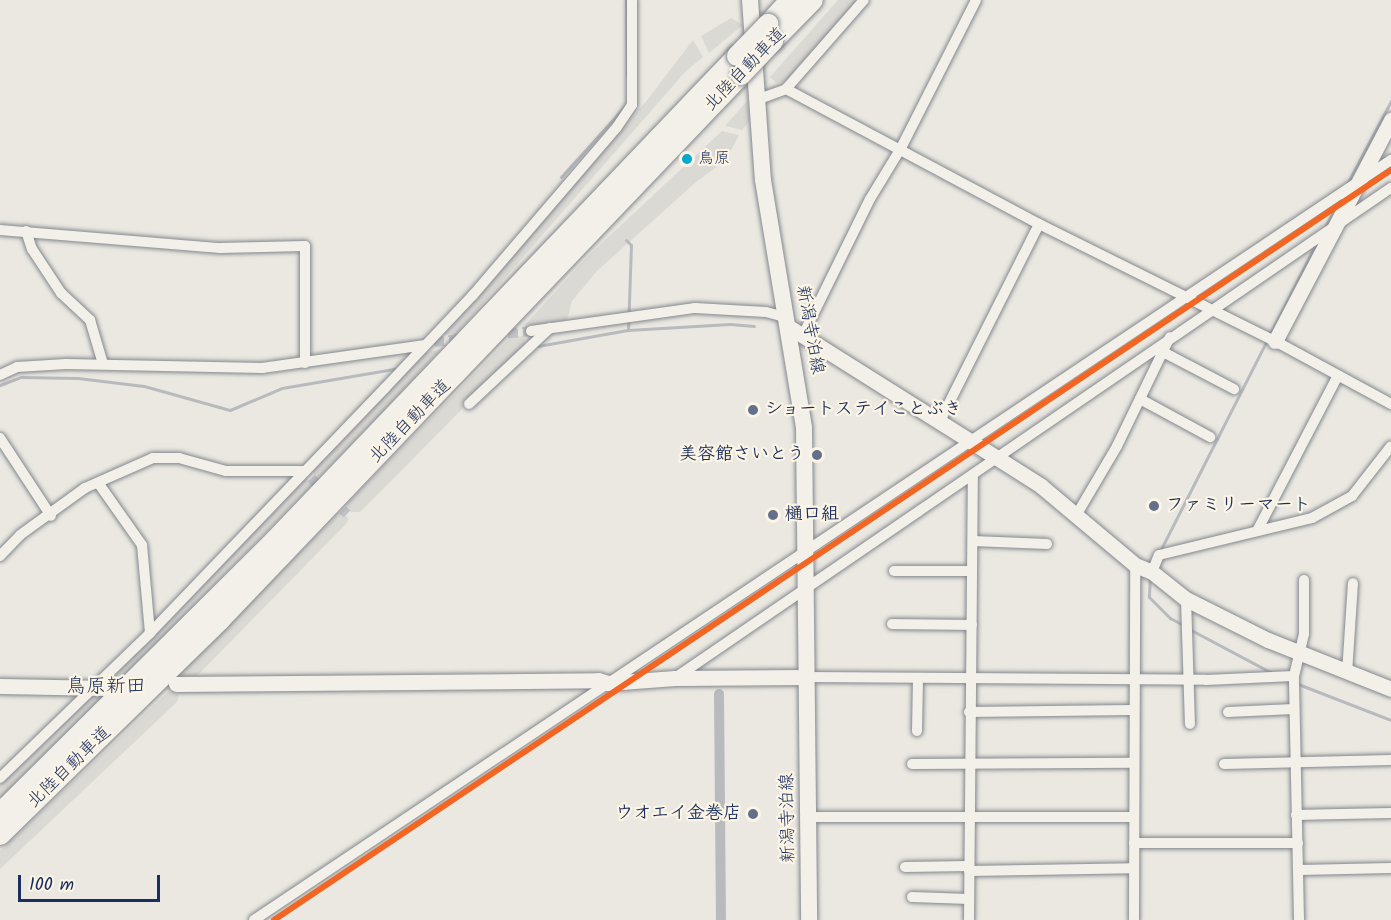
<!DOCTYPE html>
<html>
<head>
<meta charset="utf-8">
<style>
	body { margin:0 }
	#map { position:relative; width:1391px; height:920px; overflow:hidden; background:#eae8e1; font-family:Kalam,"Klee One",sans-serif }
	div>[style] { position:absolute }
	.green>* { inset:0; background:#dbd9d4 }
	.stream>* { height:3px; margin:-1.5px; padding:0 1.5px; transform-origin:1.5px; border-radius:1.5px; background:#b8babe }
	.canal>* { height:10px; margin:-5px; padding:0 5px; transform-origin:5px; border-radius:5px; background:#b8babe }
	.street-tunnel>* { height:10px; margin-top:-5px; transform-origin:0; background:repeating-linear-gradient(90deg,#c1c3c7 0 10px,transparent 0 15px) }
	.roads { filter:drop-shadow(0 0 2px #84878d) drop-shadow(0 0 2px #84878d) }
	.street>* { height:10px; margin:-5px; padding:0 5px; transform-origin:5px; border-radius:5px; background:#f3f0ea }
	.secondary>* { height:15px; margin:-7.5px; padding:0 7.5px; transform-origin:7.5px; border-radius:7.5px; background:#f3f0ea }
	.primary>* { height:16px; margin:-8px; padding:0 8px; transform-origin:8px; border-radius:8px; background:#f3f0ea }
	.highway>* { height:20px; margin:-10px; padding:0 10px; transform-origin:10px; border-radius:10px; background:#f3f0ea }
	.bridges { filter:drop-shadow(0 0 2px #84878d) drop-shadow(0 0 2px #84878d) }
	.highway-bridge>* { height:20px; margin:-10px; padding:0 10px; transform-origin:10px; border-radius:10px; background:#f3f0ea }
	.rail-1>* { height:6px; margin:-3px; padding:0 3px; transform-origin:3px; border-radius:3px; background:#f26522 }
	.dots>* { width:16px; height:16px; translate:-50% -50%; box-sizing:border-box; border:3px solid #fcf5e5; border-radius:50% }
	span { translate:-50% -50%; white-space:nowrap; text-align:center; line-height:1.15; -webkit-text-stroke:4.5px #fcf5e5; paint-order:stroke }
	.bus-label { font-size:16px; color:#1b2f5e }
	.left { translate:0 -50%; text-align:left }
	.street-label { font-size:18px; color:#1b2f5e }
	.poi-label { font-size:18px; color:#1b2f5e; font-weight:700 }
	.right { translate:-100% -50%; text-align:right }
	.neighbourhood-label { font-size:20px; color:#1b2f5e }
	.scale { position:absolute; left:18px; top:875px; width:142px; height:27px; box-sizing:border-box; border:3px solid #1b2f5e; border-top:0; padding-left:8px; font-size:18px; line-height:21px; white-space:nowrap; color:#1b2f5e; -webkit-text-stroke:4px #fcf5e5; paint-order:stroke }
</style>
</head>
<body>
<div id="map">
	<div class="green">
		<i style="clip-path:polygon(838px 0,858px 0,787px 81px,776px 83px,770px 77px)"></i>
		<i style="clip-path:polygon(731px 18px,743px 25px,709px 53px,701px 36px)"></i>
		<i style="clip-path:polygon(693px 40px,703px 57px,686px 71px,455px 335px,441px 334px,648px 99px)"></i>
		<i style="clip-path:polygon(747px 101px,750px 121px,742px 130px,725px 126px)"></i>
		<i style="clip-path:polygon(722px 131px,739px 135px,726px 160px,696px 182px,597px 271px,572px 301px,567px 320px,524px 326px,588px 256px)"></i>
		<i style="clip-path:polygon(524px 336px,525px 345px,406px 466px,360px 512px,351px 512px,346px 504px,511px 337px)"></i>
		<i style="clip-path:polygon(440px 350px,401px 392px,317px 479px,312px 471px,423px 352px)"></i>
		<i style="clip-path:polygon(305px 476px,312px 485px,116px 685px,113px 679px,116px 669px)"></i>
		<i style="clip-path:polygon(341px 511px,349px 519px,346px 524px,193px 680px,186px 680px,180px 674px)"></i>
		<i style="clip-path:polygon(110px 691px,0 799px,0 784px,95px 693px)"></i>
		<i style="clip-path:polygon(169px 691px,179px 695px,177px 702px,0 869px,0 851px)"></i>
	</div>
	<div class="stream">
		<i style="left:626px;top:0;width:75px;rotate:89.2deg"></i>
		<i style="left:561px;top:177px;width:97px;rotate:-47.9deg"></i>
		<i style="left:1347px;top:184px;width:94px;rotate:-62.1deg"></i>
		<i style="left:1324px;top:229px;width:32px;rotate:-62deg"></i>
		<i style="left:626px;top:240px;width:7px;rotate:45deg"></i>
		<i style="left:631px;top:245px;width:85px;rotate:92deg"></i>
		<i style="left:538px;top:346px;width:91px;rotate:-10.1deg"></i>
		<i style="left:628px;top:330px;width:102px;rotate:-3.4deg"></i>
		<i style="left:730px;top:324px;width:24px;rotate:5deg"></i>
		<i style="left:0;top:385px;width:22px;rotate:-21deg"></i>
		<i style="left:21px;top:377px;width:57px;rotate:1deg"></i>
		<i style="left:78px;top:378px;width:66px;rotate:6.9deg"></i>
		<i style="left:144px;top:386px;width:89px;rotate:15.6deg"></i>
		<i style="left:230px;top:410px;width:56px;rotate:-22.9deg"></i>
		<i style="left:282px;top:388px;width:119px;rotate:-9.7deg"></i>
		<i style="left:1159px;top:553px;width:344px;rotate:-63.1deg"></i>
		<i style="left:1150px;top:576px;width:21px;rotate:93deg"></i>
		<i style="left:1149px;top:597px;width:30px;rotate:45deg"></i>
		<i style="left:1170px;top:618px;width:17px;rotate:28deg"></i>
		<i style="left:1191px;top:630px;width:92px;rotate:28deg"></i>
		<i style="left:1298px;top:684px;width:100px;rotate:21.2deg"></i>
	</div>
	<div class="canal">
		<i style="left:719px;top:694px;width:226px;rotate:89.5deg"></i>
	</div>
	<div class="street-tunnel">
		<i style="left:493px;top:335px;width:38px;rotate:-6deg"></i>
		<i style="left:434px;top:342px;width:32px;rotate:-7deg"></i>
		<i style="left:311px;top:478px;width:51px;rotate:45deg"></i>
	</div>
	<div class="roads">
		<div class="street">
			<i style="left:786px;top:89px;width:118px;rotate:-48.8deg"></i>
			<i style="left:759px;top:99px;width:29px;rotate:-20deg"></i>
			<i style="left:786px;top:89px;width:287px;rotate:28.1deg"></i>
			<i style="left:1039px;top:224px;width:263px;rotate:26.4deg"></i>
			<i style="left:1275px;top:341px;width:132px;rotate:28.5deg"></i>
			<i style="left:0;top:230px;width:221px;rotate:4.7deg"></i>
			<i style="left:220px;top:248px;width:85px;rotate:-1.3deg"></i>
			<i style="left:305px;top:246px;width:117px;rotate:90deg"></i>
			<i style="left:26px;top:231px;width:19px;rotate:72deg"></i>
			<i style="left:32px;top:249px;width:53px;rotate:56.6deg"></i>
			<i style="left:61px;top:293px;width:40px;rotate:43deg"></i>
			<i style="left:90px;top:320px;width:46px;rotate:73.5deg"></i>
			<i style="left:531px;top:331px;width:166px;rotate:-8deg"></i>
			<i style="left:695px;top:308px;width:71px;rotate:3.2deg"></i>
			<i style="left:766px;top:312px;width:16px;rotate:15deg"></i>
			<i style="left:781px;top:316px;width:9px;rotate:54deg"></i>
			<i style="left:804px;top:333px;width:149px;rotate:-63.8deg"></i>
			<i style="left:870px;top:199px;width:60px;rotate:-58.7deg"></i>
			<i style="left:901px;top:148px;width:166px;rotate:-63.1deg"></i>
			<i style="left:1165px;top:353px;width:78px;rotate:27.6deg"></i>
			<i style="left:0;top:375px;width:19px;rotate:-25deg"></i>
			<i style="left:17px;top:367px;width:49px;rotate:-3.5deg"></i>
			<i style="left:66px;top:364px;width:196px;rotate:1.2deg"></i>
			<i style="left:262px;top:368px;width:165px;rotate:-8deg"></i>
			<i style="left:1140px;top:399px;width:80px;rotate:28.5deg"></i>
			<i style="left:469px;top:404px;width:111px;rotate:-43.2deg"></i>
			<i style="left:940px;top:421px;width:220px;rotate:-63.3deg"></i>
			<i style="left:0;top:438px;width:93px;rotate:56.8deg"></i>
			<i style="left:99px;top:484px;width:75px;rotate:54.8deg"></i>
			<i style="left:142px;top:545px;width:88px;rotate:84.8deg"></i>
			<i style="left:1077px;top:514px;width:79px;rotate:-59.5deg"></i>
			<i style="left:1117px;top:446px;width:121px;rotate:-64.1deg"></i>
			<i style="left:1257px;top:531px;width:174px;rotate:-62.5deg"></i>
			<i style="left:973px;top:541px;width:74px;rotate:2.3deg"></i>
			<i style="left:0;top:556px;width:29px;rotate:-46deg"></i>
			<i style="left:20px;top:535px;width:80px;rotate:-35.9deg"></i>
			<i style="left:85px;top:488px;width:74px;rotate:-23.8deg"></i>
			<i style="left:153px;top:458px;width:26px"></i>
			<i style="left:179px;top:458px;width:49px;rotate:15.5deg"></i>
			<i style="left:226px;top:471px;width:79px"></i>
			<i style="left:894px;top:571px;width:78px"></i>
			<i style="left:1152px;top:572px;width:18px;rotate:-68deg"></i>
			<i style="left:1159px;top:555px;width:157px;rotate:-13.6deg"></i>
			<i style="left:1312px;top:518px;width:46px;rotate:-28.8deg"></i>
			<i style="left:1352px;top:496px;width:63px;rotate:-52deg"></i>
			<i style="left:1186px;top:599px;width:125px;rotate:88.2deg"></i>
			<i style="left:892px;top:624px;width:80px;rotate:0.7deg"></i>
			<i style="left:1347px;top:673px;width:90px;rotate:-86.2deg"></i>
			<i style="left:804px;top:677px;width:402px;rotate:0.4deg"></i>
			<i style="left:1206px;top:680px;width:88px;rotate:-2.6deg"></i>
			<i style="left:675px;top:678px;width:868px;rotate:-34.39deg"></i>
			<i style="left:969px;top:712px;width:163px;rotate:-0.7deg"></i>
			<i style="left:1228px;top:712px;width:66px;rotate:-2.6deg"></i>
			<i style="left:917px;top:731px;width:51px;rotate:-88.9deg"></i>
			<i style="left:912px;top:764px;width:221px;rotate:-0.3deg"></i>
			<i style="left:1224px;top:764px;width:167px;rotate:-1.4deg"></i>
			<i style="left:0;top:778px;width:209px;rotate:-44deg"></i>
			<i style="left:150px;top:633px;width:339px;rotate:-46.2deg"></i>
			<i style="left:385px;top:388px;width:128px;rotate:-46.6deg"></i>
			<i style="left:473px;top:295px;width:221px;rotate:-49.4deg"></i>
			<i style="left:617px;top:127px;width:27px;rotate:-56deg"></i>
			<i style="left:632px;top:105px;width:105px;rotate:-90deg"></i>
			<i style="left:1296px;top:815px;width:95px;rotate:-1.2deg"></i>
			<i style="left:811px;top:817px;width:323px"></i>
			<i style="left:1134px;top:843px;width:164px"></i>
			<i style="left:905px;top:867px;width:64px;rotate:-0.9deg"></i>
			<i style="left:1299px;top:870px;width:92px;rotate:-1.2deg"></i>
			<i style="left:969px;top:871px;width:164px;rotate:-1deg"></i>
			<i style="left:912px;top:897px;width:57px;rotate:2deg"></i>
			<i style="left:254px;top:920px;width:1368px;rotate:-33.76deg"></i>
			<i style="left:969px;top:920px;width:444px;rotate:-89.5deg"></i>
			<i style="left:1134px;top:920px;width:355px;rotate:-89.8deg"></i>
			<i style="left:1299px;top:920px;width:244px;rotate:-91.2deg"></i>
			<i style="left:1294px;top:676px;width:43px;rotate:-76.6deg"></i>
			<i style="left:1304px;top:634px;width:54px;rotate:-90deg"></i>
		</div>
		<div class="secondary">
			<i style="left:789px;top:327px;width:298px;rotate:32.2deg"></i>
			<i style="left:1041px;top:486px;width:123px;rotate:40deg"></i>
			<i style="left:1135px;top:565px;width:18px;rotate:22deg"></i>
			<i style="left:1152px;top:572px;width:43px;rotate:38.5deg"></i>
			<i style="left:1186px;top:599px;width:92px;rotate:26.6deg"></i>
			<i style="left:1268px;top:640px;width:132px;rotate:21.7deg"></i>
			<i style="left:1275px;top:341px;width:250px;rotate:-62.3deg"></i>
			<i style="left:176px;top:684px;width:422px;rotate:-0.5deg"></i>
			<i style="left:598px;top:680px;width:10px;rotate:17deg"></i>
			<i style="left:608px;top:683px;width:67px;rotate:-4.3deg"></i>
			<i style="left:675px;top:678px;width:129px;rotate:-0.4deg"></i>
			<i style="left:0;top:686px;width:109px;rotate:1.1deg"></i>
		</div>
		<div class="primary">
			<i style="left:750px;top:0;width:180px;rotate:85.9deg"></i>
			<i style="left:763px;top:180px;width:251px;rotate:80.6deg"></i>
			<i style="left:804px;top:428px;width:492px;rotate:89.4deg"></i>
		</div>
		<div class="highway">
			<i style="left:768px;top:24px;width:33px;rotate:-47deg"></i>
			<i style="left:773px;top:41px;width:57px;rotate:-45.7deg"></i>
			<i style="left:0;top:813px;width:386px;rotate:-44.8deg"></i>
			<i style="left:274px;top:541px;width:671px;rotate:-46.33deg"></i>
			<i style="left:0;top:835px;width:308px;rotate:-44.3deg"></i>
			<i style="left:220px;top:620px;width:754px;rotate:-46.29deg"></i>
		</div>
	</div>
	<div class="bridges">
		<div class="highway-bridge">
			<i style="left:737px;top:56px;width:45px;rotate:-45.9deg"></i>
			<i style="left:741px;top:75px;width:47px;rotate:-46.7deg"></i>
		</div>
	</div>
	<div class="rail-1">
		<i style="left:274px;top:920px;width:1345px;rotate:-33.88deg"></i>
	</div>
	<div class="dots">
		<i style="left:687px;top:159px;background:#00a9ce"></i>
		<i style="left:753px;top:410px;background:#63708c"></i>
		<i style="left:817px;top:455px;background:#63708c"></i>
		<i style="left:1154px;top:506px;background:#63708c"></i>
		<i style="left:773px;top:515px;background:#63708c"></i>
		<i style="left:753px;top:814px;background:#63708c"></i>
	</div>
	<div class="bus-label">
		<span class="left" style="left:698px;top:159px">鳥原</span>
	</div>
	<div class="street-label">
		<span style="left:746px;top:70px;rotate:-46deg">北陸自動車道</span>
		<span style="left:809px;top:330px;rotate:80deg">新潟寺泊線</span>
		<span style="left:411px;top:422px;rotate:-46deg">北陸自動車道</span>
		<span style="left:70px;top:768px;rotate:-44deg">北陸自動車道</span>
		<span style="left:789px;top:818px;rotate:-91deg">新潟寺泊線</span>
	</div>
	<div class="poi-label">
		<span class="left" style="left:765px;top:410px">ショートステイことぶき</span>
		<span class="right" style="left:805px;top:455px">美容館さいとう</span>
		<span class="left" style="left:1166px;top:506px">ファミリーマート</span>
		<span class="left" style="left:785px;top:515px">樋口組</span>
		<span class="right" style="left:741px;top:814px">ウオエイ金巻店</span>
	</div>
	<div class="neighbourhood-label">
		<span style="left:106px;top:687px">鳥原新田</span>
	</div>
	<div class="scale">100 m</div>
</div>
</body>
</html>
